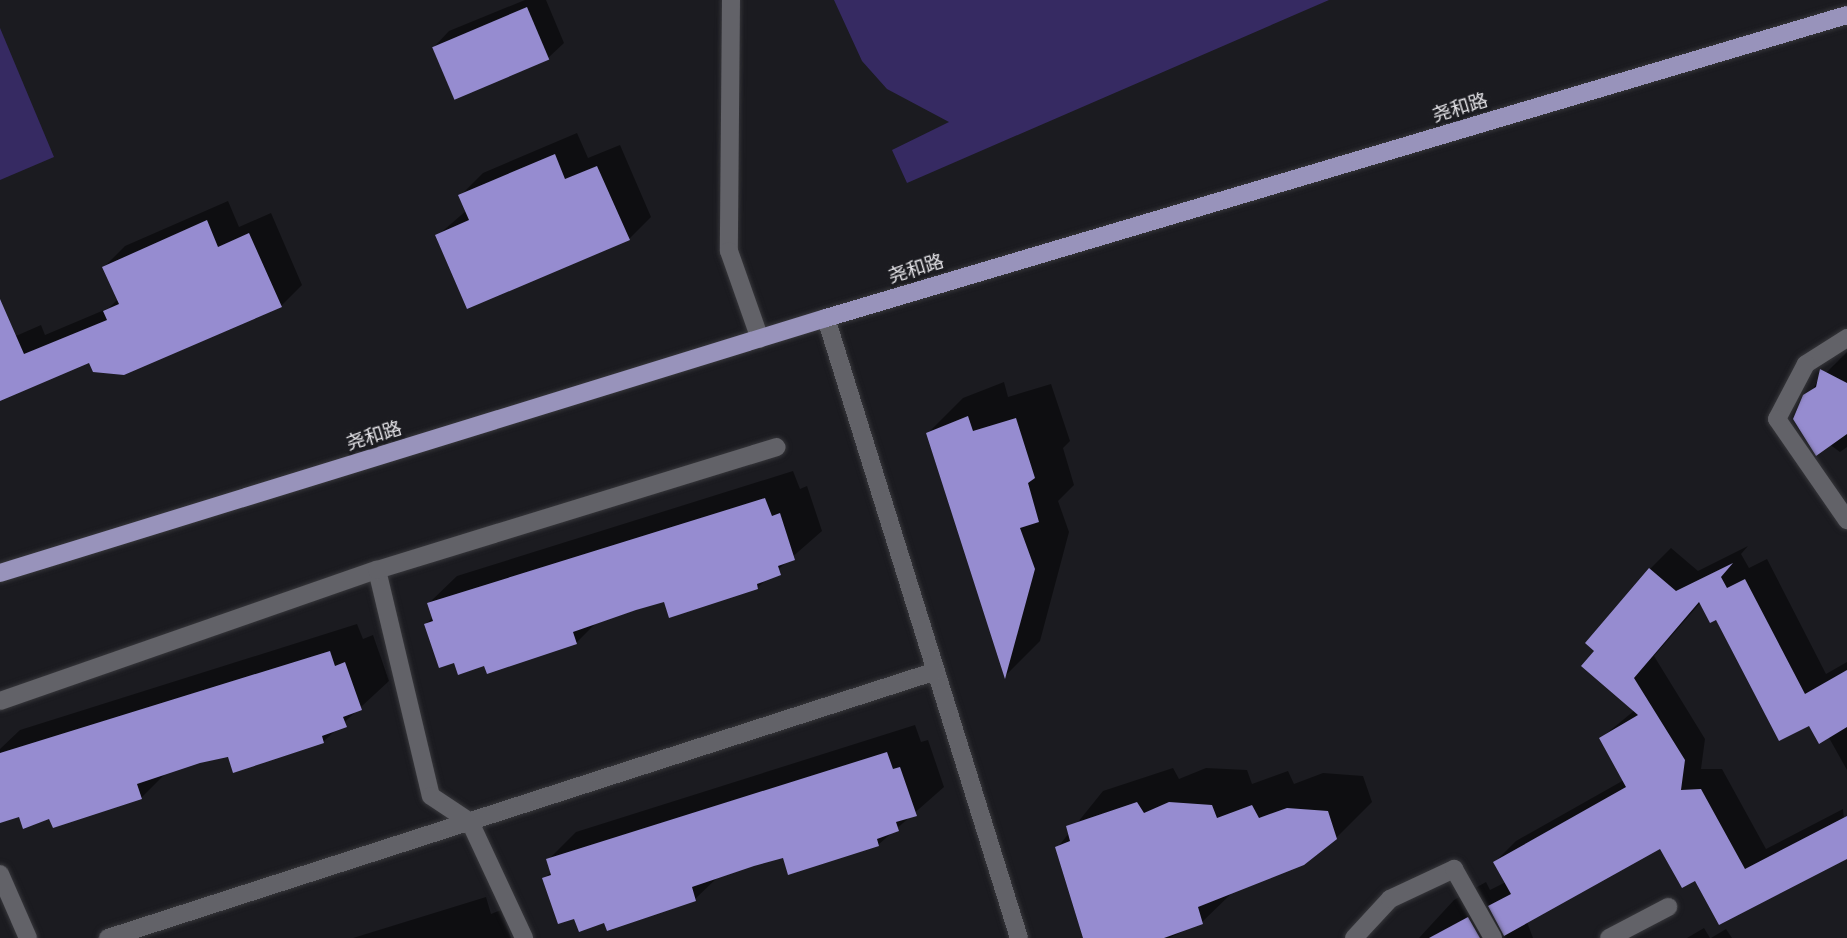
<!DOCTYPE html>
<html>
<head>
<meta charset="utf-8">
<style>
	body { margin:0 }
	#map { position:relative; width:1847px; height:938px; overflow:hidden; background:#1b1b20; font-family:"Asap Condensed","Noto Sans SC",sans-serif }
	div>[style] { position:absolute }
	.green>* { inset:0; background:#362a62 }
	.shadow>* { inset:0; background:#0007 }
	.building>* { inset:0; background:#968cd0; transform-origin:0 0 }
	.roads { filter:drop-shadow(0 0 2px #37373b) drop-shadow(0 0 2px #37373b) }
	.minor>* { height:18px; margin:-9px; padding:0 9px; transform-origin:9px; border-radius:9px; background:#626268 }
	.major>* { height:18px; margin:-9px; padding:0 9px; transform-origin:9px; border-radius:9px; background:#9893bb }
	span { translate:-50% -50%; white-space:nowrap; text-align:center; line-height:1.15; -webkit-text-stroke:7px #1b1b20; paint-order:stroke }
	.street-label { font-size:19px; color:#e5e4e8 }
</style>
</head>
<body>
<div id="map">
	<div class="green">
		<i style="clip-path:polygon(834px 0,1329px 0,907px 183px,892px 150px,949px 122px,887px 89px,862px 61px)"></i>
		<i style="clip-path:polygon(0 28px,54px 157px,0 180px)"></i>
	</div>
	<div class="shadow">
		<i style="clip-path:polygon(525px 0,546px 0,564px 43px,548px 58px,455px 97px,434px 47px,449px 31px)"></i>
		<i style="clip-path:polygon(577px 133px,588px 158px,620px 145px,651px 217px,629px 239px,437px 236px,467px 210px,461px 195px,483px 173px)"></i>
		<i style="clip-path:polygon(228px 201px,239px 227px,271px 213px,302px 285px,281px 306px,90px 361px,0 399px,0 343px,41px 325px,45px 335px,109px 308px,118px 299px,104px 267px,125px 246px)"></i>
		<i style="clip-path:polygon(1847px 352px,1847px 447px,1840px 452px,1795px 419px,1817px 382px)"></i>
		<i style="clip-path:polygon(1004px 382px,1008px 397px,1051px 384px,1070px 441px,1063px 448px,1074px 485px,1058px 501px,1069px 532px,1040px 641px,1006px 675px,928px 433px,963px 398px)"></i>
		<i style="clip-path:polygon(793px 471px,800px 489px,807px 486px,822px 531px,757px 588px,665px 600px,596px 623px,576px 643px,485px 663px,455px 661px,426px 624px,433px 617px,429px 603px,457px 576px)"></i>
		<i style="clip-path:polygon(1748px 546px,1741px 554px,1749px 568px,1767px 559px,1826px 674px,1847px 662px,1847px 770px,1828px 736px,1809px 724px,1701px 602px,1654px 656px,1705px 739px,1701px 769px,1722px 769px,1766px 849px,1843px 809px,1847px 853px,1696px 879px,1661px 846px,1527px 922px,1533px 938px,1419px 938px,1454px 900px,1486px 882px,1490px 890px,1506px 882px,1495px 862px,1516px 841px,1624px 780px,1601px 738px,1635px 710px,1597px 651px,1650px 569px,1671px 548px,1698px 571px)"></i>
		<i style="clip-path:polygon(357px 624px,363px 639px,373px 635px,389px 681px,323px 742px,200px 762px,166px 773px,141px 798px,51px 817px,0 806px,0 749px,20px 730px)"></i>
		<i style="clip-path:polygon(915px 725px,921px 742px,928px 740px,944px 787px,878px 845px,784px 856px,719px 876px,695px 899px,605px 921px,576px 916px,545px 878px,552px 871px,548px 860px,576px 832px)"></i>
		<i style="clip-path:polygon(1173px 768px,1179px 779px,1206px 768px,1247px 770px,1252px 784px,1288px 771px,1294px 784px,1323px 773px,1363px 776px,1372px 802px,1336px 838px,1233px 892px,1202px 922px,1169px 938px,1085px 938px,1057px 848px,1103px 791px)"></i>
		<i style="clip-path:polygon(486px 897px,491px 914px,501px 910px,511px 938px,353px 938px)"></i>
		<i style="clip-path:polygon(1704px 928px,1710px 938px,1687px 938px)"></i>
		<i style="clip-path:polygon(1726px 929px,1732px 938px,1711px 938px)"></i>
	</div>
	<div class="building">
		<i style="left:527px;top:7px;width:57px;height:103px;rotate:67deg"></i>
		<i style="clip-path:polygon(555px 154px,565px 179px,597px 166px,630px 240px,467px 309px,435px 235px,469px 220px,458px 195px)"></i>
		<i style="clip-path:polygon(207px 220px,218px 247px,249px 233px,282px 307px,124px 375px,93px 372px,89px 363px,0 401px,0 299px,24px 354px,107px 320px,103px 311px,119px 304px,102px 267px)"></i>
		<i style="clip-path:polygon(1820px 369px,1847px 383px,1847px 434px,1816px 456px,1793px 419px,1803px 395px,1816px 387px)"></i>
		<i style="clip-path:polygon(968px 416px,973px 431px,1016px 418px,1035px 478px,1028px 483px,1039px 522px,1020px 528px,1035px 569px,1005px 679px,926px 433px)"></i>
		<i style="clip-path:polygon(765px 498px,772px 516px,780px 513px,795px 560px,778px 566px,781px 575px,757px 584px,758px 589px,669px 618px,664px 602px,636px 610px,573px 632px,577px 644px,487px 674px,484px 666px,458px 675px,454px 663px,439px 668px,424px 624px,433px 621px,427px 603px)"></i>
		<i style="clip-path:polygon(1733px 563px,1721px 577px,1727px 588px,1745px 579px,1805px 694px,1847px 670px,1847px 727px,1819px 744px,1809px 726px,1779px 741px,1716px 620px,1710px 623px,1699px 602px,1634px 678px,1685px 760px,1681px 790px,1701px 789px,1745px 869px,1847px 816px,1847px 859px,1719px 925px,1695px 881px,1682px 888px,1660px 849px,1504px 936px,1488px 906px,1511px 894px,1493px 862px,1626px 787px,1599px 738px,1638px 715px,1581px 666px,1594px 651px,1585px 643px,1649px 568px,1676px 591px)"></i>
		<i style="clip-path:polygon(330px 651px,335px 666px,345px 662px,362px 710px,343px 717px,347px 727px,322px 736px,324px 743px,233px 773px,228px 757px,200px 763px,137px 784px,142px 799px,53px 828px,49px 819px,23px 829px,19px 817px,0 823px,0 753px)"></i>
		<i style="clip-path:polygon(887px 752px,893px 769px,900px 767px,917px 816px,896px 822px,899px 831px,877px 839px,879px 846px,788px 875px,783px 858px,754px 866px,692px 887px,696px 901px,607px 931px,604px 923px,579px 932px,574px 919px,558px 924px,542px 878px,551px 875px,546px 859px)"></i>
		<i style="clip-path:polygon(1137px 802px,1144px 813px,1169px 802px,1212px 805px,1217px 818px,1252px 805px,1259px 818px,1287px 808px,1328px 811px,1337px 839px,1304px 865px,1198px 907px,1203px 924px,1164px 938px,1083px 938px,1055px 847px,1070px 841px,1066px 826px)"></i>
		<i style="clip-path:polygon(1468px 917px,1480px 938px,1429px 938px)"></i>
	</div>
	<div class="roads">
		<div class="minor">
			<i style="left:731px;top:0;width:251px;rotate:90.5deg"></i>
			<i style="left:729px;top:251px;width:93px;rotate:70.6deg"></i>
			<i style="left:826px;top:318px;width:649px;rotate:72.71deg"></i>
			<i style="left:1847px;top:338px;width:49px;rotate:147.6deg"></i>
			<i style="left:1806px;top:364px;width:62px;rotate:117.8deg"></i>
			<i style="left:1777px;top:419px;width:123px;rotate:55.3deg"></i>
			<i style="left:377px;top:570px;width:232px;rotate:76.6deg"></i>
			<i style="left:431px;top:796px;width:47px;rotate:33.7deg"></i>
			<i style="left:470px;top:822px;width:128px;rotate:65deg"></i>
			<i style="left:0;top:701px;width:399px;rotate:-19.2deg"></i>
			<i style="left:377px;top:570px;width:418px;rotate:-17.1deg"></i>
			<i style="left:0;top:874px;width:70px;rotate:66.4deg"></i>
			<i style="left:108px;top:938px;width:870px;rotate:-17.87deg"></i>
			<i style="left:1354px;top:938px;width:53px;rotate:-47.3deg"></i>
			<i style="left:1390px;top:899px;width:71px;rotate:-25.1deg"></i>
			<i style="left:1454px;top:869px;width:79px;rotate:60.5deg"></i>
			<i style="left:1609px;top:938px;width:67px;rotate:-27.7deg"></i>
		</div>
		<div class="major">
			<i style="left:0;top:573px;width:864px;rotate:-17.16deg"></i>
			<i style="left:826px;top:318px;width:1065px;rotate:-16.53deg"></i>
		</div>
	</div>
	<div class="street-label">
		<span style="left:1460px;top:108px;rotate:-17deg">尧和路</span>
		<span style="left:916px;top:269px;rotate:-17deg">尧和路</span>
		<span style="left:374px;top:436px;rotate:-17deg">尧和路</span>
	</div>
</div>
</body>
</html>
